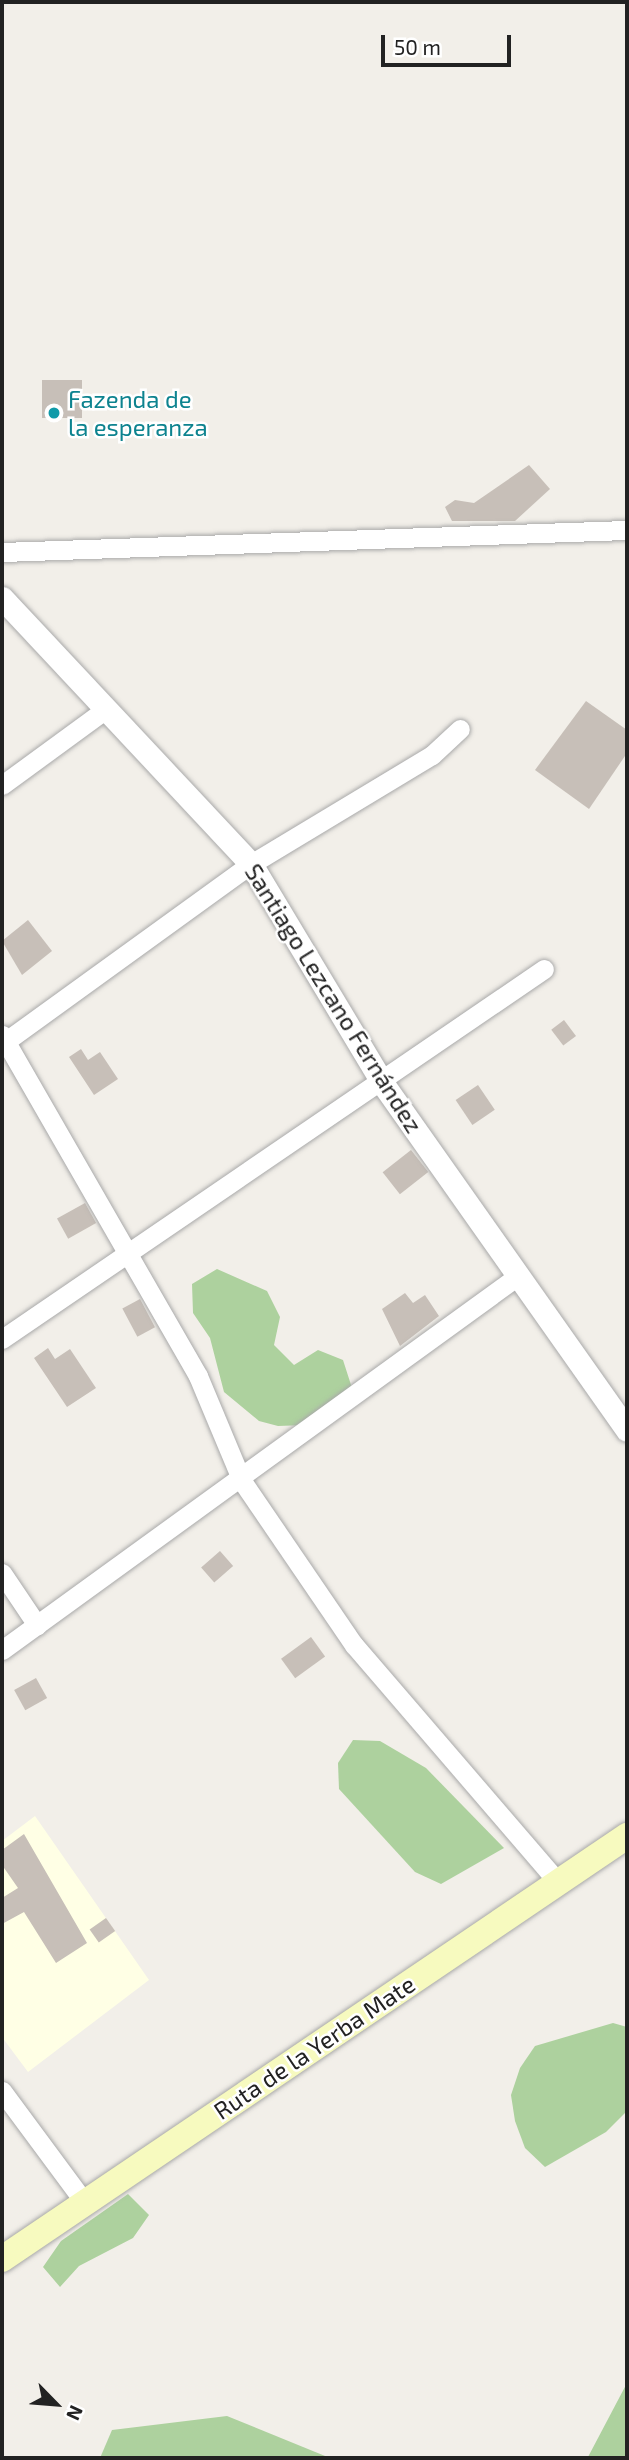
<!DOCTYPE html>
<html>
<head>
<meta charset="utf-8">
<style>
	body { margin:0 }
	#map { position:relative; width:629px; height:2460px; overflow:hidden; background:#f2efe9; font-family:"Exo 2",sans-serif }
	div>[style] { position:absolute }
	.education>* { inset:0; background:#ffffe5 }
	.forest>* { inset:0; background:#add19e }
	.building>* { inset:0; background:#c7bfb8; transform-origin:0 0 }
	.roads { filter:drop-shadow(0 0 2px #a9a9a9) drop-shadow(0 0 2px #a9a9a9) }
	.minor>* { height:19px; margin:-9.5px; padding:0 9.5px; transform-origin:9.5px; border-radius:9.5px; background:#fff }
	.tertiary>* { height:23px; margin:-11.5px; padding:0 11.5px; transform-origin:11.5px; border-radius:11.5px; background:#fff }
	.secondary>* { height:26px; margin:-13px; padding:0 13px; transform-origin:13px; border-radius:13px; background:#f7fabf }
	.dots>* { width:19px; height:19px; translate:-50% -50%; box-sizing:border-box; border:4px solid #fff; border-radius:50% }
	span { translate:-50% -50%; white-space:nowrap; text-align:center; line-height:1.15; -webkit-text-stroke:5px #fff; paint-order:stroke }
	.culture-label { font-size:24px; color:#0d838f }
	.left { translate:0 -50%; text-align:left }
	.street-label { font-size:24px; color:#222 }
	.frame { position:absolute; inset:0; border:4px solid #222; pointer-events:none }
	.north { position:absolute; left:21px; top:2369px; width:70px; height:70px; -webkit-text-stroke:5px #fff; paint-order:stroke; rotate:115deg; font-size:19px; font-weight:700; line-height:28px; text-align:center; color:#222 }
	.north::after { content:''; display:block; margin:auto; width:24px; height:32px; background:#222; clip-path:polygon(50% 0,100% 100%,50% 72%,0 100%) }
	.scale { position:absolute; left:381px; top:35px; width:130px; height:32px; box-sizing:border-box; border:4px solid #222; border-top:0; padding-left:9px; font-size:21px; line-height:24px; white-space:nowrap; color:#222; -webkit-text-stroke:5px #fff; paint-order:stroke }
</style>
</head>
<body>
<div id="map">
	<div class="education">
		<i style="clip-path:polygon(35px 1816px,149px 1980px,28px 2072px,2px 2037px,2px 1841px)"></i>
	</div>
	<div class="forest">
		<i style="clip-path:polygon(217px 1269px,267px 1291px,280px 1317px,274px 1345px,294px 1365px,318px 1350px,343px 1360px,352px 1388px,306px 1425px,278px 1426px,259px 1421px,224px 1392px,210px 1338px,193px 1313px,192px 1284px)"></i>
		<i style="clip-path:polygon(353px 1740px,380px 1741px,426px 1768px,504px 1848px,441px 1884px,415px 1872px,339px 1789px,338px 1763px)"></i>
		<i style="clip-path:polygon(613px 2023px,627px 2027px,627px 2111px,606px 2132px,545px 2167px,525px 2148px,515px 2121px,511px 2095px,520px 2068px,535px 2046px)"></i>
		<i style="clip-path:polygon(128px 2194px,149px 2215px,133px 2238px,79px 2266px,60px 2287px,43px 2267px,61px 2241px)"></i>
		<i style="clip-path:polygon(627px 2383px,627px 2458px,586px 2458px,588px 2457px)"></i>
		<i style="clip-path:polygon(227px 2416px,330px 2458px,100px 2458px,112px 2430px)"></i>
	</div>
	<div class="building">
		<i style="left:82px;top:380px;width:38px;height:40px;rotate:90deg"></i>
		<i style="clip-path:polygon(529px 465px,550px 489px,515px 521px,452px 521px,445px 507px,455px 500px,474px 503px)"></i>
		<i style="clip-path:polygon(586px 701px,627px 730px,627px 753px,589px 809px,535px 770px)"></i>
		<i style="clip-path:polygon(28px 920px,52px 951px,22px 975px,2px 941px)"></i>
		<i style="left:564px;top:1020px;width:20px;height:16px;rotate:53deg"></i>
		<i style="clip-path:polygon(81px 1049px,88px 1060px,100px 1052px,118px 1079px,94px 1095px,69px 1057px)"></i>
		<i style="left:478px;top:1085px;width:30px;height:27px;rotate:56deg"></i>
		<i style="left:411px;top:1150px;width:28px;height:36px;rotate:52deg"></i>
		<i style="left:85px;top:1203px;width:23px;height:32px;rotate:61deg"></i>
		<i style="clip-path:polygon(405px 1293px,413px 1303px,425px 1295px,439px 1316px,400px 1346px,382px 1309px)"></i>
		<i style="left:140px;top:1299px;width:32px;height:20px;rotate:62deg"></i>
		<i style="clip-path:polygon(48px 1348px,55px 1359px,70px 1349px,96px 1388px,67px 1407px,34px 1358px)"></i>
		<i style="left:220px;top:1551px;width:20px;height:25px;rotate:49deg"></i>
		<i style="left:311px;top:1637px;width:24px;height:37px;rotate:54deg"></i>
		<i style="left:36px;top:1678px;width:23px;height:25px;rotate:61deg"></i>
		<i style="clip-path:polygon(24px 1834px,87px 1943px,56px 1963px,24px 1912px,2px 1924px,2px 1898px,18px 1888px,2px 1865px,2px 1850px)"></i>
		<i style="left:106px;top:1918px;width:16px;height:20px;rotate:55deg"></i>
	</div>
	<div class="roads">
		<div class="minor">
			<i style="left:2px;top:552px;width:625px;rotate:-2.02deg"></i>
			<i style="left:2px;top:785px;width:125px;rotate:-36.2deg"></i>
			<i style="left:2px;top:1035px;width:393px;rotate:60.1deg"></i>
			<i style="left:198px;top:1376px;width:114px;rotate:67.3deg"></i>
			<i style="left:242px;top:1481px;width:199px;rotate:55.7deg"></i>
			<i style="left:354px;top:1645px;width:313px;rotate:49.3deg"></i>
			<i style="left:2px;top:1044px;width:307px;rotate:-35.9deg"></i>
			<i style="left:251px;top:864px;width:211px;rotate:-31.1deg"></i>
			<i style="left:432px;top:755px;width:38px;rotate:-43deg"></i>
			<i style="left:2px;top:1339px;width:656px;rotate:-34.32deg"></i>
			<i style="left:2px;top:1573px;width:63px;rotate:56.1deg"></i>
			<i style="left:2px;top:1650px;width:639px;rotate:-35.95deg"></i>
			<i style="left:2px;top:2091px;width:138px;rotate:53.5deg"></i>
		</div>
		<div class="tertiary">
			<i style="left:2px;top:598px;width:364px;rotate:46.9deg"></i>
			<i style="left:251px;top:864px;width:257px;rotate:59deg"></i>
			<i style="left:383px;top:1084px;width:423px;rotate:54.8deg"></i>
		</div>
		<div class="secondary">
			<i style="left:2px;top:2259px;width:755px;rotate:-34.09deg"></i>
		</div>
	</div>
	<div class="dots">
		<i style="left:54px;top:413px;background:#0f9aa8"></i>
	</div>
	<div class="culture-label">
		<span class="left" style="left:68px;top:413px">Fazenda de<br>la esperanza</span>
	</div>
	<div class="street-label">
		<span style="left:334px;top:998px;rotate:58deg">Santiago Lezcano Fernández</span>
		<span style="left:314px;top:2047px;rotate:-34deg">Ruta de la Yerba Mate</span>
	</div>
	<div class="frame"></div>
	<div class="north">N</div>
	<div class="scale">50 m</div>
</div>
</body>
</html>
